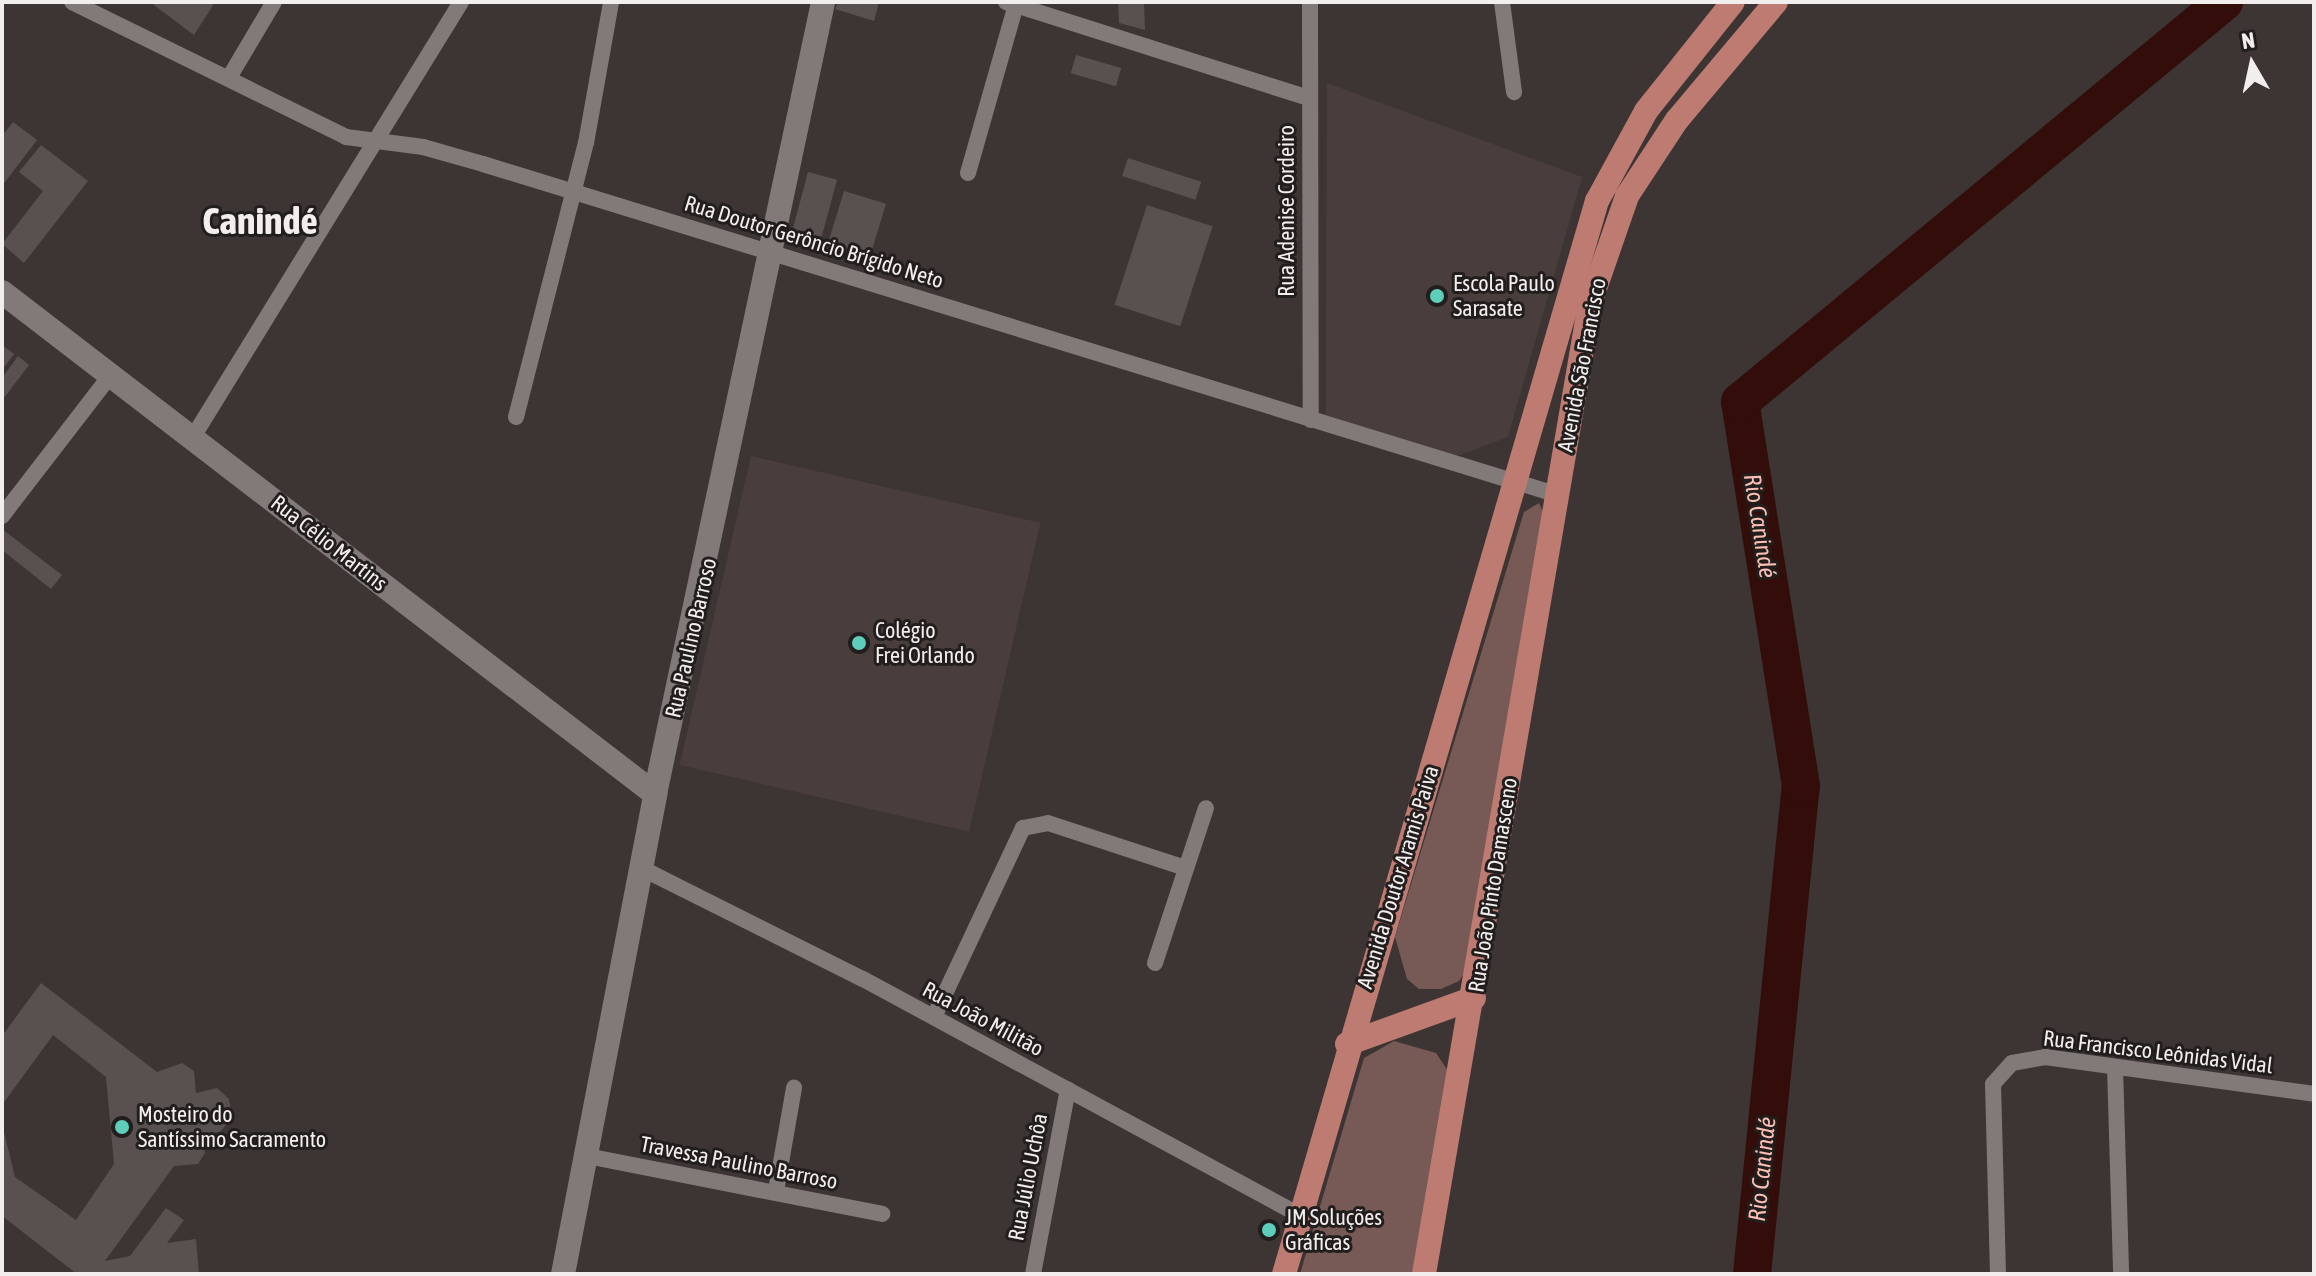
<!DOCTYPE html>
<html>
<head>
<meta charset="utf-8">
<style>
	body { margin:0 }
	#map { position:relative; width:2316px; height:1276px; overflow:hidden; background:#3c3534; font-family:"Asap Condensed",sans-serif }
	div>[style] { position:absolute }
	.built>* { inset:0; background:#4a3e3c; transform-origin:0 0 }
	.green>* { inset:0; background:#775a55 }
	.river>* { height:38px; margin:-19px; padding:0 19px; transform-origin:19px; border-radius:19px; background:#330d09 }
	.building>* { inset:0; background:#585150; transform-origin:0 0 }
	.street>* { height:16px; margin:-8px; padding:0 8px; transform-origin:8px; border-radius:8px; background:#827a79 }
	.secondary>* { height:24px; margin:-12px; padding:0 12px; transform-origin:12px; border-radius:12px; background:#827a79 }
	.primary>* { height:24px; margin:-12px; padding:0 12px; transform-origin:12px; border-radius:12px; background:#bd7b72 }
	.dots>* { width:22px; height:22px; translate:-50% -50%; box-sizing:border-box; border:4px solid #211e1d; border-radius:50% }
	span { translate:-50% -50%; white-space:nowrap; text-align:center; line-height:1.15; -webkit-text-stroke:6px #211e1d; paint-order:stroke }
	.street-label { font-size:22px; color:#f2eeed }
	.poi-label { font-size:22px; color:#f2eeed }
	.left { translate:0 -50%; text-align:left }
	.water-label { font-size:24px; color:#fdbeb3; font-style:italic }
	.town-label { font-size:38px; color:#f2eeed; font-weight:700 }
	.frame { position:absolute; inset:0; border:4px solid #f2eeed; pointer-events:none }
	.north { position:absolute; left:2212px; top:24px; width:80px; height:80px; -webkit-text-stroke:6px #211e1d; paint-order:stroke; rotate:351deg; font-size:22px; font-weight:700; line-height:32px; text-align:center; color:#f2eeed }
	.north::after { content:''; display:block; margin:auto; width:28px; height:36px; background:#f2eeed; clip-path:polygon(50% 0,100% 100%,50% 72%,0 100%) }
</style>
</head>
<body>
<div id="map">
	<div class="built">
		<i style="clip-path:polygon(1327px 83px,1582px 177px,1508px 437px,1457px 456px,1326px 415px)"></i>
		<i style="left:751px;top:456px;width:297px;height:317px;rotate:13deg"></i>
	</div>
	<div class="green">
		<i style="clip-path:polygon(1539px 503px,1544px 514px,1469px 966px,1459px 981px,1441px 989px,1419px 989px,1407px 979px,1395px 937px,1524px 512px)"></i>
		<i style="clip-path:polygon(1394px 1041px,1436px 1053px,1448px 1071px,1413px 1274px,1300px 1274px,1364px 1058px)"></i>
	</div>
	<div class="river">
		<i style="left:1752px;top:1274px;width:490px;rotate:-84.3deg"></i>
		<i style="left:1801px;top:786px;width:389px;rotate:-99deg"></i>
		<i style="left:1740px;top:402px;width:628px;rotate:-39.57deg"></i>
	</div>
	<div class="building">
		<i style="clip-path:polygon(150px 2px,215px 2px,194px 35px)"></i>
		<i style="clip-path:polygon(838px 2px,879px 2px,874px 21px,835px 9px)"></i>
		<i style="clip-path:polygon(1118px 2px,1144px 2px,1145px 30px,1119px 23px)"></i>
		<i style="left:1076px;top:55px;width:47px;height:19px;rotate:16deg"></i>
		<i style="clip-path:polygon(13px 122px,37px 140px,2px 186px,2px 136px)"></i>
		<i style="clip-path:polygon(41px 145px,88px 181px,24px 263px,2px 244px,43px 191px,19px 172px)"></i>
		<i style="left:1128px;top:158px;width:77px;height:19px;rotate:18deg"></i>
		<i style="left:808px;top:172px;width:30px;height:68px;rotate:15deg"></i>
		<i style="left:844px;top:191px;width:44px;height:62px;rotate:17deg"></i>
		<i style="left:1147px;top:205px;width:69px;height:105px;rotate:18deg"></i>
		<i style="clip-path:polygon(2px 345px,14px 354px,2px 370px)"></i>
		<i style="clip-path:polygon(18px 356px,29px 365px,4px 398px,2px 378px)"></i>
		<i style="clip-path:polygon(2px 529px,62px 575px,51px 589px,2px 550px)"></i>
		<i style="clip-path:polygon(41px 983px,157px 1072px,182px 1063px,194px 1071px,196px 1093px,217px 1088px,229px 1099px,232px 1118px,220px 1132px,201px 1135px,205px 1153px,198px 1164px,174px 1166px,105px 1261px,130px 1256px,166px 1208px,184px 1220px,167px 1243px,196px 1239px,199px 1274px,77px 1274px,2px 1216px,2px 1124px,15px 1177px,76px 1220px,114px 1164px,106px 1077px,53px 1035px,2px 1105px,2px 1036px)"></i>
	</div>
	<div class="street">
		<i style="left:72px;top:2px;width:305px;rotate:26.2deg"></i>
		<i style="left:346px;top:137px;width:78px;rotate:7.4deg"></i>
		<i style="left:423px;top:147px;width:62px;rotate:15.8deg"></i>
		<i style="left:483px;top:164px;width:1125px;rotate:17.11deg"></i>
		<i style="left:1006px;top:2px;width:318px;rotate:17.6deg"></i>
		<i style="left:1310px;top:2px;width:418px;rotate:89.9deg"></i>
		<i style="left:1502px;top:2px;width:91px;rotate:82.4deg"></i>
		<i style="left:230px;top:76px;width:86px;rotate:-59.3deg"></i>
		<i style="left:968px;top:173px;width:175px;rotate:-74.1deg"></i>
		<i style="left:516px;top:417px;width:283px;rotate:-75.7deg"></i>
		<i style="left:586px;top:143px;width:143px;rotate:-79.9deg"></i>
		<i style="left:193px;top:437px;width:511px;rotate:-58.36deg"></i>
		<i style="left:2px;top:516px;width:177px;rotate:-52.4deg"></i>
		<i style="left:641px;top:868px;width:248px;rotate:26.6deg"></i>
		<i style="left:863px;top:979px;width:498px;rotate:28.4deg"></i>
		<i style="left:1155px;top:963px;width:163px;rotate:-71.8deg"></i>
		<i style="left:934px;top:1017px;width:209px;rotate:-64.8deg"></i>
		<i style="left:1023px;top:828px;width:25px;rotate:-11deg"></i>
		<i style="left:1048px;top:823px;width:145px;rotate:18.1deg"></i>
		<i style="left:2115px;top:1067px;width:207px;rotate:88.3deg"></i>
		<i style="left:587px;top:1156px;width:301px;rotate:11.1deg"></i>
		<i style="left:776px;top:1191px;width:105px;rotate:-80.1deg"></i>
		<i style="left:1033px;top:1274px;width:188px;rotate:-79.3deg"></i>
		<i style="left:1998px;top:1274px;width:190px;rotate:-91.5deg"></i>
		<i style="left:1993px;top:1084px;width:28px;rotate:-48deg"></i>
		<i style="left:2012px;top:1063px;width:34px;rotate:-10deg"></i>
		<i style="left:2045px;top:1057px;width:272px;rotate:7.8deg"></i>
	</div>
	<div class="secondary">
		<i style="left:2px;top:292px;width:824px;rotate:37.55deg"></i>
		<i style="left:563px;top:1274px;width:489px;rotate:-79.1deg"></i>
		<i style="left:655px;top:794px;width:810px;rotate:-78.02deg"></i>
	</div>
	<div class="primary">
		<i style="left:1347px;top:1044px;width:135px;rotate:-19.9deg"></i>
		<i style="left:1284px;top:1274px;width:1118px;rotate:-73.74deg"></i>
		<i style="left:1597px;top:201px;width:102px;rotate:-61.4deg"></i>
		<i style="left:1646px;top:111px;width:139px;rotate:-51.4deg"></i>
		<i style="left:1424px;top:1274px;width:985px;rotate:-80.3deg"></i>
		<i style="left:1590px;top:303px;width:113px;rotate:-70.9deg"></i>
		<i style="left:1627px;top:196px;width:91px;rotate:-56.7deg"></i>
		<i style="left:1677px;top:120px;width:154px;rotate:-50deg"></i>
	</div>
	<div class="dots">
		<i style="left:1437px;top:296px;background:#5dceb9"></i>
		<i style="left:859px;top:643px;background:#5dceb9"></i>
		<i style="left:122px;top:1127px;background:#5dceb9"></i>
		<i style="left:1269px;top:1230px;background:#5dceb9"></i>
	</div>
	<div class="street-label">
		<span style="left:1287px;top:211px;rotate:-90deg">Rua Adenise Cordeiro</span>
		<span style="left:814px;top:242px;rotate:17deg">Rua Doutor Gerôncio Brígido Neto</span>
		<span style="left:1582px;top:365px;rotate:-79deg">Avenida São Francisco</span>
		<span style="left:329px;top:543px;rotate:38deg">Rua Célio Martins</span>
		<span style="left:691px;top:638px;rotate:-77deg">Rua Paulino Barroso</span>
		<span style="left:1398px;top:877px;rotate:-73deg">Avenida Doutor Aramis Paiva</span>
		<span style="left:1493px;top:885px;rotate:-81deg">Rua João Pinto Damasceno</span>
		<span style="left:983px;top:1019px;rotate:28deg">Rua João Militão</span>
		<span style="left:2158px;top:1052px;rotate:7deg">Rua Francisco Leônidas Vidal</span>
		<span style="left:739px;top:1163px;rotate:11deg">Travessa Paulino Barroso</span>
		<span style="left:1028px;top:1177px;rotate:-79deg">Rua Júlio Uchôa</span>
	</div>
	<div class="poi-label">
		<span class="left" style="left:1453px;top:296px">Escola Paulo<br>Sarasate</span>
		<span class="left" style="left:875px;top:643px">Colégio<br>Frei Orlando</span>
		<span class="left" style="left:138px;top:1127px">Mosteiro do<br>Santíssimo Sacramento</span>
		<span class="left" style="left:1285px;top:1230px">JM Soluções<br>Gráficas</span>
	</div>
	<div class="water-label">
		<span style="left:1760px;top:526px;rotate:81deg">Rio Canindé</span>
		<span style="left:1762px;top:1169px;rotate:-84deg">Rio Canindé</span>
	</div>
	<div class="town-label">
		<span style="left:260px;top:221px">Canindé</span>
	</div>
	<div class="frame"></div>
	<div class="north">N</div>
</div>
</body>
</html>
